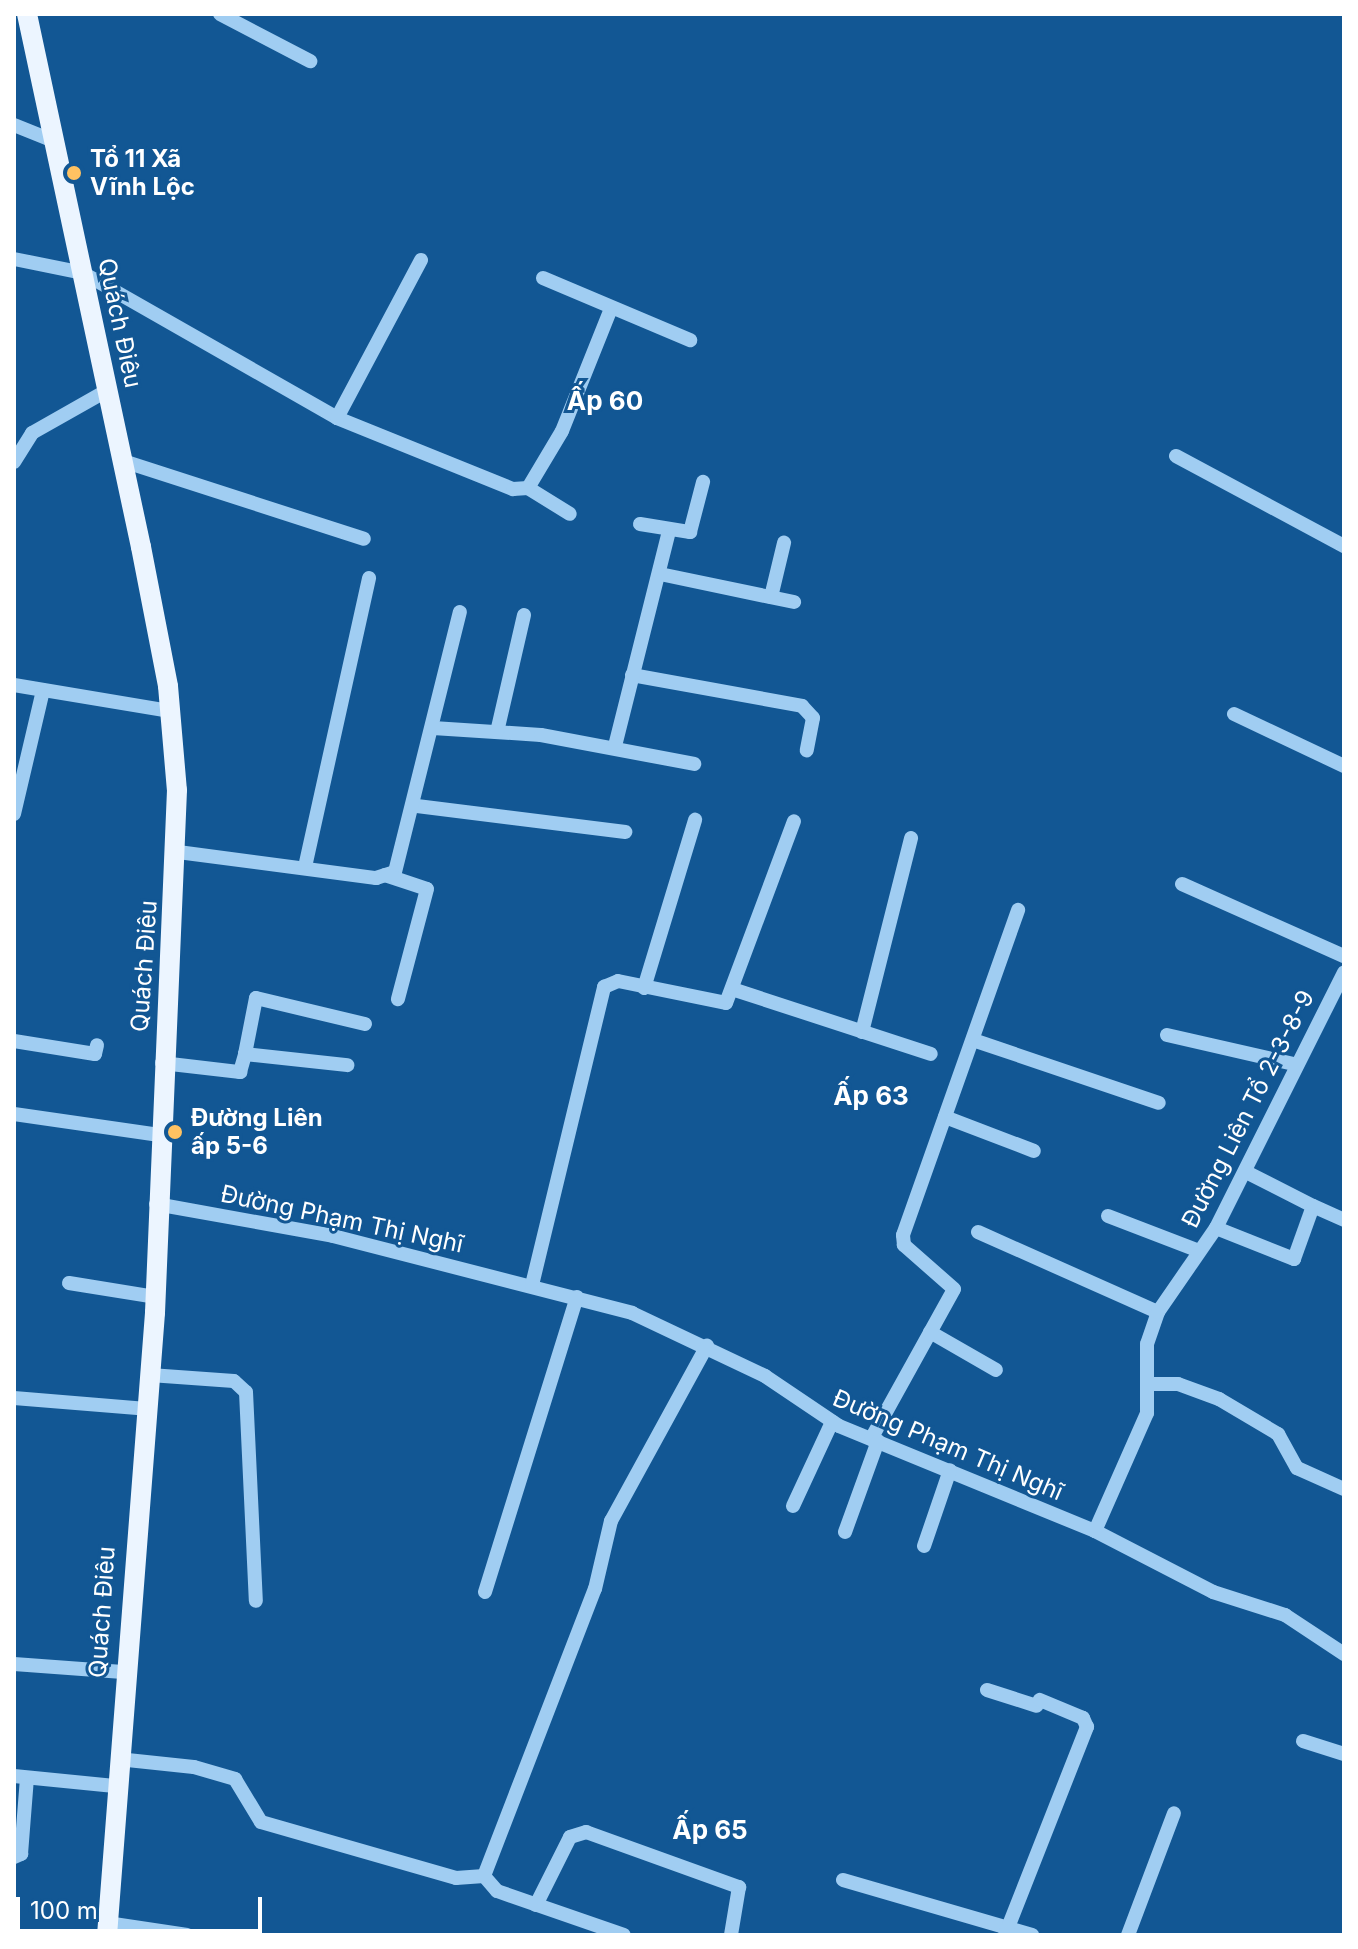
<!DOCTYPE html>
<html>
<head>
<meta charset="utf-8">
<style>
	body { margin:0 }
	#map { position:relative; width:1358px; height:1949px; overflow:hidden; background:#125794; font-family:Inter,sans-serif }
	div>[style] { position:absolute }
	.minor>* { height:14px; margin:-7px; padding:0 7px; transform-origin:7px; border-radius:7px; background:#a0cdf2 }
	.major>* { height:20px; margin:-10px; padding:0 10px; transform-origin:10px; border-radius:10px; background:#ecf5ff }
	.dots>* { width:22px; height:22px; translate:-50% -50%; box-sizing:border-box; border:4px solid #125794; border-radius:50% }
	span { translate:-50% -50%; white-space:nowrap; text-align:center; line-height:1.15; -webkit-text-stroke:6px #125794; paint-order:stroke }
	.poi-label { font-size:24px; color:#fff; font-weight:700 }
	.left { translate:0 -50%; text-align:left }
	.street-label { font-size:24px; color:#fff }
	.neighbourhood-label { font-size:26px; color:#fff; font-weight:700 }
	.frame { position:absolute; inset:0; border:16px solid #fff; pointer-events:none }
	.scale { position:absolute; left:16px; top:1897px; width:246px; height:36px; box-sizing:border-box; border:4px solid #fff; border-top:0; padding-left:10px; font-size:24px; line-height:28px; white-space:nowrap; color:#fff; -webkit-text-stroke:6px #125794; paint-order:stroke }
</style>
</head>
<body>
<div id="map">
	<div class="minor">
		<i style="left:220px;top:14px;width:102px;rotate:27.6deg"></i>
		<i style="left:14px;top:125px;width:45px;rotate:22deg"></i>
		<i style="left:14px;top:259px;width:70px;rotate:11.5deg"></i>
		<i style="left:83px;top:273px;width:292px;rotate:29.7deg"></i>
		<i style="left:337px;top:418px;width:190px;rotate:22deg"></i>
		<i style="left:513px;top:489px;width:15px;rotate:-4deg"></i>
		<i style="left:528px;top:488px;width:66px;rotate:-59.2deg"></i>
		<i style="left:562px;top:431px;width:129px;rotate:-68.2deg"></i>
		<i style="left:543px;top:278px;width:160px;rotate:22.9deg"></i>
		<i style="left:337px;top:418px;width:179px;rotate:-62deg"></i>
		<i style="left:1176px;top:456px;width:191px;rotate:28.2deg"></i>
		<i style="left:123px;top:461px;width:253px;rotate:17.9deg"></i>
		<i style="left:14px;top:462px;width:34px;rotate:-58deg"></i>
		<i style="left:32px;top:433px;width:87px;rotate:-29.5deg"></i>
		<i style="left:528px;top:488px;width:49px;rotate:31.8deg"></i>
		<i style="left:640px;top:524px;width:51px;rotate:9.1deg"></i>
		<i style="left:690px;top:532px;width:52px;rotate:-75.4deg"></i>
		<i style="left:660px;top:574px;width:137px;rotate:11.8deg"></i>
		<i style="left:771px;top:597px;width:56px;rotate:-76.5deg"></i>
		<i style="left:632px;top:675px;width:173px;rotate:10.3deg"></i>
		<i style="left:802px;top:706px;width:16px;rotate:47deg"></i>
		<i style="left:813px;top:718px;width:33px;rotate:101deg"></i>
		<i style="left:14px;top:685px;width:157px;rotate:9.5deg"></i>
		<i style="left:1234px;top:714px;width:122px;rotate:25.3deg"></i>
		<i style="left:433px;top:728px;width:108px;rotate:3.7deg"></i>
		<i style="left:541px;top:735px;width:156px;rotate:10.7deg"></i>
		<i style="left:497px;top:732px;width:120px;rotate:-77deg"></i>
		<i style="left:615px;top:746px;width:222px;rotate:-75.9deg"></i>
		<i style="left:417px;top:806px;width:210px;rotate:7.1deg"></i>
		<i style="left:14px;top:814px;width:127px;rotate:-76.8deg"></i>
		<i style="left:178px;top:852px;width:200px;rotate:7.5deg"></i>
		<i style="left:376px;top:878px;width:20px;rotate:-18deg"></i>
		<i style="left:395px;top:872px;width:268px;rotate:-76deg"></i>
		<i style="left:305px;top:867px;width:296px;rotate:-77.5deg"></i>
		<i style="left:385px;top:875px;width:44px;rotate:18.4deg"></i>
		<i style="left:427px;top:889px;width:114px;rotate:104.8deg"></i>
		<i style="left:1182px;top:884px;width:177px;rotate:24deg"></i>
		<i style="left:644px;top:988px;width:176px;rotate:-73.1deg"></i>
		<i style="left:732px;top:989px;width:209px;rotate:18.1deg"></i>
		<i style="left:862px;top:1032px;width:200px;rotate:-75.8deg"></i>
		<i style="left:1167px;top:1035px;width:130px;rotate:12.9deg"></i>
		<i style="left:973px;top:1040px;width:196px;rotate:18.7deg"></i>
		<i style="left:14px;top:1041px;width:82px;rotate:9.1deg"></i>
		<i style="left:95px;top:1054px;width:9px;rotate:-77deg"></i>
		<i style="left:245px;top:1054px;width:57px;rotate:-78.9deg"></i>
		<i style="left:256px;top:998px;width:112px;rotate:13.4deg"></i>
		<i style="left:162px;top:1063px;width:79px;rotate:6.6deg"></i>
		<i style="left:240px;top:1072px;width:19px;rotate:-74deg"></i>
		<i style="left:245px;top:1054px;width:103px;rotate:6.2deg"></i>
		<i style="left:14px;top:1114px;width:147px;rotate:8.2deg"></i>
		<i style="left:945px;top:1117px;width:95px;rotate:20.9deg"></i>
		<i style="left:1246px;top:1172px;width:75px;rotate:26.9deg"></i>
		<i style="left:156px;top:1204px;width:180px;rotate:10.2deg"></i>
		<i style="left:333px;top:1236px;width:309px;rotate:14.4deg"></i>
		<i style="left:632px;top:1313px;width:147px;rotate:25.3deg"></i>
		<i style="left:765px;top:1376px;width:89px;rotate:34deg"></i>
		<i style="left:839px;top:1426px;width:277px;rotate:22.3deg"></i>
		<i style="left:1095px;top:1531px;width:133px;rotate:27.3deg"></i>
		<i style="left:1213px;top:1592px;width:76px;rotate:17.7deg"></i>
		<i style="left:1285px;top:1615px;width:71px;rotate:33.5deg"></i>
		<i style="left:1108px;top:1216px;width:97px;rotate:21deg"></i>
		<i style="left:1216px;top:1228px;width:84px;rotate:21.7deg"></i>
		<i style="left:1294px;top:1259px;width:56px;rotate:-70.3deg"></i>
		<i style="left:1313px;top:1206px;width:34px;rotate:24deg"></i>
		<i style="left:978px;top:1232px;width:197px;rotate:24deg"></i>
		<i style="left:69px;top:1283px;width:87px;rotate:9.2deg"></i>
		<i style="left:532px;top:1285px;width:307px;rotate:-76.4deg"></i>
		<i style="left:604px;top:987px;width:15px;rotate:-23deg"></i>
		<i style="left:618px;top:981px;width:110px;rotate:11.5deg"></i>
		<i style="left:726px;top:1003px;width:194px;rotate:-69.5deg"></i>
		<i style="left:930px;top:1332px;width:76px;rotate:29.9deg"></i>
		<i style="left:150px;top:1375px;width:84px;rotate:4.1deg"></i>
		<i style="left:234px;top:1381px;width:16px;rotate:43deg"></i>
		<i style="left:246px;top:1392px;width:209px;rotate:87.3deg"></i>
		<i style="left:1151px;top:1384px;width:27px"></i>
		<i style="left:1178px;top:1384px;width:44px;rotate:20.1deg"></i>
		<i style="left:1219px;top:1399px;width:69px;rotate:30.7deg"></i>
		<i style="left:1278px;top:1434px;width:39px;rotate:61deg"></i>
		<i style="left:1297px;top:1468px;width:51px;rotate:24.1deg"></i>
		<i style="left:14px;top:1398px;width:133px;rotate:4.7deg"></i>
		<i style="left:871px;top:1439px;width:171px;rotate:-61deg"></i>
		<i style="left:954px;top:1289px;width:67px;rotate:-138.7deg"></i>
		<i style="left:904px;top:1245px;width:10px;rotate:-96deg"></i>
		<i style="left:903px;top:1235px;width:345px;rotate:-70.5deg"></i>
		<i style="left:793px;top:1506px;width:93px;rotate:-65.1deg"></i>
		<i style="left:1095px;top:1531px;width:129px;rotate:-66.2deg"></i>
		<i style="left:1147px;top:1413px;width:69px;rotate:-90deg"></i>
		<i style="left:1147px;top:1344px;width:34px;rotate:-71deg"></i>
		<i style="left:1158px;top:1312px;width:102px;rotate:-55.4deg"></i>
		<i style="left:1216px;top:1228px;width:286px;rotate:-63.4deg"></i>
		<i style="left:845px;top:1532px;width:97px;rotate:-70.1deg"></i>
		<i style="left:924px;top:1546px;width:80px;rotate:-71.1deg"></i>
		<i style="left:485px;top:1592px;width:309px;rotate:-72.7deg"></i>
		<i style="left:14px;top:1664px;width:109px;rotate:4.2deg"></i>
		<i style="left:987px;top:1690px;width:52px;rotate:17.7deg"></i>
		<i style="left:1303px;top:1741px;width:43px;rotate:17.6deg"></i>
		<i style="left:118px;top:1759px;width:76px;rotate:6deg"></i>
		<i style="left:194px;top:1767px;width:43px;rotate:16.3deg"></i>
		<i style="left:235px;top:1779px;width:50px;rotate:58.8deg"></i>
		<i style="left:261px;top:1822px;width:203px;rotate:16deg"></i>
		<i style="left:456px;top:1878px;width:28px;rotate:-4deg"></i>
		<i style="left:484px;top:1876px;width:308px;rotate:-68.9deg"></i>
		<i style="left:595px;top:1589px;width:70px;rotate:-76.8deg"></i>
		<i style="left:611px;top:1521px;width:200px;rotate:-61.3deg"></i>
		<i style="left:14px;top:1776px;width:101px;rotate:5.7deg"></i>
		<i style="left:14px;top:1857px;width:8px;rotate:-23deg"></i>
		<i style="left:21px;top:1854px;width:76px;rotate:-85.5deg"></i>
		<i style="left:484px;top:1876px;width:20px;rotate:49deg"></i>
		<i style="left:497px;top:1891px;width:134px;rotate:19.1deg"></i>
		<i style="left:843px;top:1880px;width:197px;rotate:16.2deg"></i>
		<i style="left:536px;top:1905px;width:76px;rotate:-63.4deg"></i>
		<i style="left:570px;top:1837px;width:17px;rotate:-17deg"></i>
		<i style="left:586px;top:1832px;width:163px;rotate:19.8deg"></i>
		<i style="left:739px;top:1887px;width:49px;rotate:99.5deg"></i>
		<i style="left:107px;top:1923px;width:81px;rotate:8.5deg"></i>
		<i style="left:1005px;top:1935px;width:224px;rotate:-68.5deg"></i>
		<i style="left:1087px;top:1727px;width:10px;rotate:-114deg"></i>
		<i style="left:1083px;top:1718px;width:47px;rotate:-157.3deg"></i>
		<i style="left:1128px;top:1935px;width:130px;rotate:-69.3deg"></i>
	</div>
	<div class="major">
		<i style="left:27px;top:14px;width:545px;rotate:77.93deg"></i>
		<i style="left:141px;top:547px;width:142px;rotate:79deg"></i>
		<i style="left:168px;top:686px;width:104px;rotate:85.1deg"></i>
		<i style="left:177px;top:790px;width:523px;rotate:92.41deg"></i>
		<i style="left:155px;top:1313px;width:624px;rotate:94.41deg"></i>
	</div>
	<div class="dots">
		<i style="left:74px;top:173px;background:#ffc262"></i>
		<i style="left:175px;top:1132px;background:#ffc262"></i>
	</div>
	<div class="poi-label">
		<span class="left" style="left:90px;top:173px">Tổ 11 Xã<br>Vĩnh Lộc</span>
		<span class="left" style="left:191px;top:1132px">Đường Liên<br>ấp 5-6</span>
	</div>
	<div class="street-label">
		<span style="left:120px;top:323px;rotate:78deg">Quách Điêu</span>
		<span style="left:144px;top:966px;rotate:-86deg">Quách Điêu</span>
		<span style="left:1248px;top:1109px;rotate:-63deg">Đường Liên Tổ 2-3-8-9</span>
		<span style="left:342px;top:1219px;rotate:12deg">Đường Phạm Thị Nghĩ</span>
		<span style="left:948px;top:1445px;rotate:23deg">Đường Phạm Thị Nghĩ</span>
		<span style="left:102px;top:1612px;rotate:-86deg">Quách Điêu</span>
	</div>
	<div class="neighbourhood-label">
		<span style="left:605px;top:401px">Ấp 60</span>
		<span style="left:871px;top:1096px">Ấp 63</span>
		<span style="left:710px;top:1830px">Ấp 65</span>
	</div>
	<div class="frame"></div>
	<div class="scale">100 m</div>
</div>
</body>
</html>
